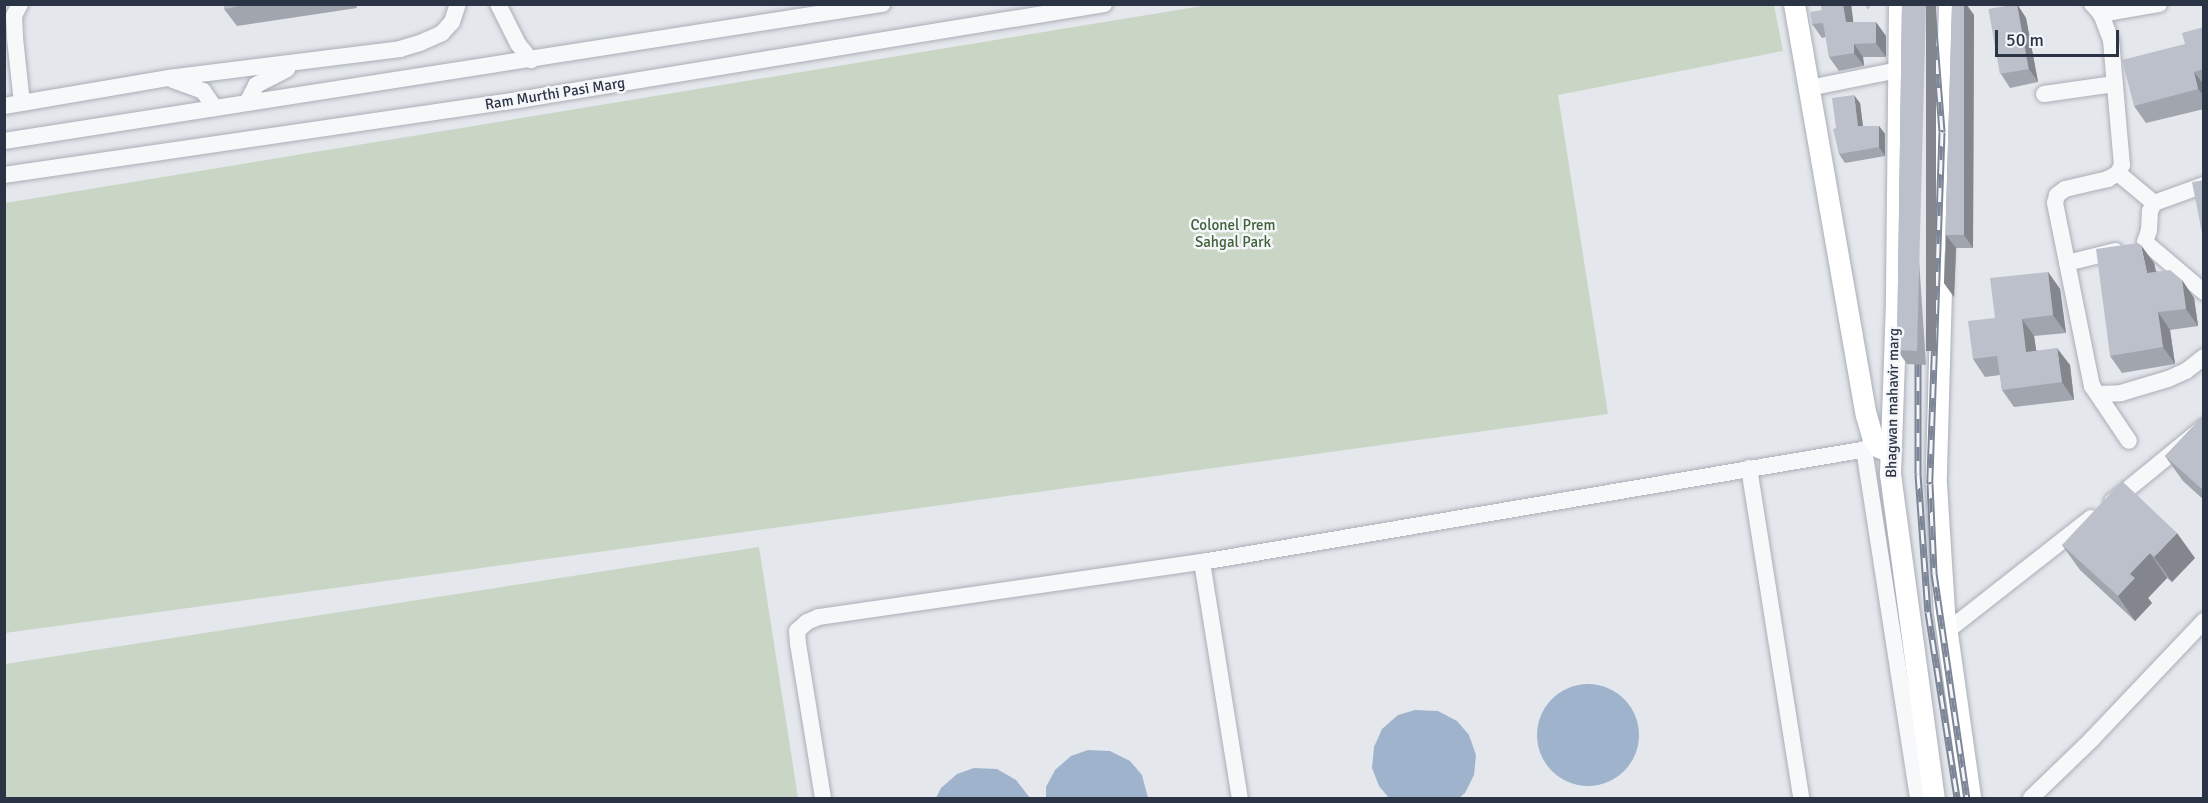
<!DOCTYPE html>
<html>
<head>
<meta charset="utf-8">
<style>
	body { margin:0 }
	#map { position:relative; width:2208px; height:803px; overflow:hidden; background:#e4e7ec; font-family:Signika,sans-serif }
	div>[style] { position:absolute }
	.green>* { inset:0; background:#c9d6c5 }
	.water>* { inset:0; background:#9fb4cc }
	.round { border-radius:50% }
	.path>* { height:3px; margin-top:-1.5px; transform-origin:0; background:repeating-linear-gradient(90deg,#c2c5cb 0 4.5px,transparent 0 9px) }
	.roads { filter:drop-shadow(0 0 2px #a9aeb7) drop-shadow(0 0 2px #a9aeb7) }
	.minor>* { height:16px; margin:-8px; padding:0 8px; transform-origin:8px; border-radius:8px; background:#f7f8fa }
	.major>* { height:21px; margin:-10.5px; padding:0 10.5px; transform-origin:10.5px; border-radius:10.5px; background:#fff }
	.rail>* { height:7px; margin-top:-3.5px; transform-origin:0; background:repeating-linear-gradient(90deg,#f4f6f9 0 14px,#7d8696 0 28px); box-sizing:border-box; border-block:2px solid #7d8696 }
	.wall>* { inset:0; background:#a1a5ae }
	.shaded-wall>* { inset:0; background:#83868d; transform-origin:0 0 }
	.building>* { inset:0; background:#bbc0ca; transform-origin:0 0 }
	span { translate:-50% -50%; white-space:nowrap; text-align:center; line-height:1.15; -webkit-text-stroke:5px #f4f6f9; paint-order:stroke }
	.street-label { font-size:15px; color:#2b3445 }
	.park-label { font-size:15px; color:#3f6138 }
	.frame { position:absolute; inset:0; border:6px solid #2b3445; pointer-events:none }
	.scale { position:absolute; left:1995px; top:30px; width:124px; height:27px; box-sizing:border-box; border:3px solid #2b3445; border-top:0; padding-left:8px; font-size:18px; line-height:21px; white-space:nowrap; color:#2b3445; -webkit-text-stroke:4px #f4f6f9; paint-order:stroke }
</style>
</head>
<body>
<div id="map">
	<div class="green">
		<i style="clip-path:polygon(1214px 4px,1774px 5px,1783px 51px,1558px 95px,1608px 414px,5px 633px,5px 203px)"></i>
		<i style="clip-path:polygon(759px 547px,798px 798px,5px 798px,5px 664px)"></i>
	</div>
	<div class="water">
		<i class="round" style="left:1537px;top:684px;width:102px;height:102px"></i>
		<i style="clip-path:polygon(1415px 710px,1438px 711px,1457px 721px,1469px 735px,1476px 755px,1474px 775px,1465px 793px,1459px 798px,1389px 798px,1379px 786px,1372px 768px,1374px 747px,1382px 729px,1398px 715px)"></i>
		<i style="clip-path:polygon(1088px 750px,1110px 751px,1130px 761px,1142px 775px,1148px 798px,1046px 798px,1046px 787px,1055px 770px,1071px 756px)"></i>
		<i style="clip-path:polygon(974px 768px,997px 769px,1016px 780px,1030px 798px,936px 798px,941px 788px,957px 774px)"></i>
	</div>
	<div class="path">
		<i style="left:1867px;top:4px;width:9px;rotate:69deg"></i>
	</div>
	<div class="roads">
		<div class="minor">
			<i style="left:20px;top:4px;width:13px;rotate:117deg"></i>
			<i style="left:14px;top:16px;width:22px;rotate:87deg"></i>
			<i style="left:15px;top:38px;width:65px;rotate:83.9deg"></i>
			<i style="left:498px;top:4px;width:45px;rotate:63.4deg"></i>
			<i style="left:518px;top:44px;width:21px;rotate:51deg"></i>
			<i style="left:2092px;top:4px;width:13px;rotate:48deg"></i>
			<i style="left:2101px;top:14px;width:28px;rotate:69deg"></i>
			<i style="left:2111px;top:40px;width:125px;rotate:85deg"></i>
			<i style="left:2122px;top:165px;width:9px;rotate:117deg"></i>
			<i style="left:2118px;top:173px;width:12px;rotate:149deg"></i>
			<i style="left:2108px;top:179px;width:44px;rotate:166.9deg"></i>
			<i style="left:2065px;top:189px;width:10px;rotate:143deg"></i>
			<i style="left:2057px;top:195px;width:8px;rotate:104deg"></i>
			<i style="left:2055px;top:203px;width:187px;rotate:78.6deg"></i>
			<i style="left:2092px;top:386px;width:66px;rotate:56.1deg"></i>
			<i style="left:2101px;top:14px;width:59px;rotate:-9.8deg"></i>
			<i style="left:173px;top:80px;width:32px;rotate:20deg"></i>
			<i style="left:203px;top:91px;width:21px;rotate:55deg"></i>
			<i style="left:1809px;top:88px;width:91px;rotate:-11.4deg"></i>
			<i style="left:2044px;top:94px;width:71px;rotate:-8.1deg"></i>
			<i style="left:247px;top:103px;width:20px;rotate:-63deg"></i>
			<i style="left:256px;top:85px;width:35px;rotate:-27deg"></i>
			<i style="left:4px;top:106px;width:166px;rotate:-9.7deg"></i>
			<i style="left:168px;top:78px;width:234px;rotate:-7.1deg"></i>
			<i style="left:400px;top:49px;width:21px;rotate:-17deg"></i>
			<i style="left:420px;top:43px;width:24px;rotate:-24deg"></i>
			<i style="left:442px;top:33px;width:15px;rotate:-48deg"></i>
			<i style="left:452px;top:22px;width:19px;rotate:-72deg"></i>
			<i style="left:4px;top:141px;width:889px;rotate:-8.87deg"></i>
			<i style="left:2118px;top:173px;width:47px;rotate:39.8deg"></i>
			<i style="left:2154px;top:203px;width:53px;rotate:-19.8deg"></i>
			<i style="left:4px;top:175px;width:519px;rotate:-8.3deg"></i>
			<i style="left:518px;top:100px;width:594px;rotate:-9.3deg"></i>
			<i style="left:2154px;top:203px;width:9px;rotate:117deg"></i>
			<i style="left:2150px;top:211px;width:19px;rotate:93deg"></i>
			<i style="left:2149px;top:230px;width:13px;rotate:108deg"></i>
			<i style="left:2145px;top:242px;width:77px;rotate:40.3deg"></i>
			<i style="left:2067px;top:263px;width:50px;rotate:-13.8deg"></i>
			<i style="left:2098px;top:394px;width:23px;rotate:-2deg"></i>
			<i style="left:2121px;top:393px;width:49px;rotate:-16.6deg"></i>
			<i style="left:2168px;top:379px;width:20px;rotate:-24deg"></i>
			<i style="left:2186px;top:371px;width:23px;rotate:-38deg"></i>
			<i style="left:1864px;top:449px;width:353px;rotate:81.2deg"></i>
			<i style="left:1749px;top:468px;width:334px;rotate:81deg"></i>
			<i style="left:2112px;top:502px;width:119px;rotate:-39.2deg"></i>
			<i style="left:1202px;top:562px;width:239px;rotate:80.9deg"></i>
			<i style="left:1947px;top:631px;width:183px;rotate:-38.1deg"></i>
			<i style="left:823px;top:798px;width:156px;rotate:-99.2deg"></i>
			<i style="left:798px;top:644px;width:13px;rotate:-94deg"></i>
			<i style="left:797px;top:631px;width:13px;rotate:-42deg"></i>
			<i style="left:807px;top:622px;width:13px;rotate:-23deg"></i>
			<i style="left:819px;top:617px;width:387px;rotate:-8.2deg"></i>
			<i style="left:1202px;top:562px;width:687px;rotate:-9.64deg"></i>
			<i style="left:2031px;top:798px;width:85px;rotate:-44deg"></i>
			<i style="left:2092px;top:739px;width:163px;rotate:-46.5deg"></i>
		</div>
		<div class="major">
			<i style="left:1794px;top:4px;width:417px;rotate:80.1deg"></i>
			<i style="left:1866px;top:415px;width:25px;rotate:74deg"></i>
			<i style="left:1873px;top:439px;width:10px;rotate:53deg"></i>
			<i style="left:1879px;top:447px;width:12px;rotate:24deg"></i>
			<i style="left:1899px;top:4px;width:298px;rotate:90.6deg"></i>
			<i style="left:1896px;top:302px;width:172px;rotate:92deg"></i>
			<i style="left:1890px;top:474px;width:327px;rotate:82.3deg"></i>
			<i style="left:1949px;top:4px;width:480px;rotate:91.6deg"></i>
			<i style="left:1936px;top:484px;width:128px;rotate:86.4deg"></i>
			<i style="left:1944px;top:612px;width:188px;rotate:82deg"></i>
		</div>
	</div>
	<div class="rail">
		<i style="left:1932px;top:4px;width:128px;rotate:85.5deg"></i>
		<i style="left:1942px;top:132px;width:352px;rotate:92deg"></i>
		<i style="left:1930px;top:484px;width:89px;rotate:87.4deg"></i>
		<i style="left:1934px;top:573px;width:227px;rotate:81.7deg"></i>
		<i style="left:1918px;top:349px;width:125px;rotate:90deg"></i>
		<i style="left:1918px;top:474px;width:138px;rotate:85.9deg"></i>
		<i style="left:1928px;top:612px;width:188px;rotate:81.1deg"></i>
	</div>
	<div class="wall">
		<i style="clip-path:polygon(224px 4px,356px 4px,357px 8px,237px 26px,224px 9px)"></i>
		<i style="clip-path:polygon(1821px 4px,1851px 4px,1853px 22px,1886px 36px,1886px 57px,1863px 57px,1864px 66px,1839px 71px,1829px 57px,1826px 37px,1822px 38px,1812px 24px,1822px 10px)"></i>
		<i style="clip-path:polygon(1902px 4px,1926px 365px,1907px 364px,1897px 350px)"></i>
		<i style="clip-path:polygon(1952px 4px,1966px 4px,1974px 15px,1973px 248px,1956px 248px,1954px 297px,1944px 283px)"></i>
		<i style="clip-path:polygon(2017px 4px,2026px 18px,2038px 82px,2010px 88px,2001px 74px)"></i>
		<i style="clip-path:polygon(2204px 27px,2204px 109px,2146px 123px,2134px 106px,2185px 44px)"></i>
		<i style="clip-path:polygon(1860px 103px,1863px 126px,1879px 126px,1885px 134px,1885px 156px,1845px 163px,1839px 154px,1836px 128px)"></i>
		<i style="clip-path:polygon(2154px 263px,2156px 271px,2182px 280px,2194px 298px,2198px 326px,2170px 330px,2175px 364px,2122px 373px,2110px 356px)"></i>
		<i style="clip-path:polygon(2048px 272px,2060px 289px,2066px 333px,2034px 336px,2036px 350px,2070px 365px,2074px 400px,2014px 407px,2002px 390px,2000px 375px,1985px 377px,1973px 359px,1995px 318px)"></i>
		<i style="clip-path:polygon(2204px 415px,2204px 500px,2183px 481px,2165px 456px)"></i>
		<i style="clip-path:polygon(2062px 545px,2195px 558px,2172px 582px,2167px 578px,2148px 598px,2152px 603px,2135px 621px,2080px 570px)"></i>
	</div>
	<div class="shaded-wall">
		<i style="clip-path:polygon(1843px 4px,1851px 4px,1855px 35px,1846px 22px)"></i>
		<i style="left:1926px;top:4px;width:10px;height:347px"></i>
		<i style="clip-path:polygon(1964px 4px,1966px 4px,1974px 15px,1973px 248px,1964px 235px)"></i>
		<i style="clip-path:polygon(2017px 4px,2026px 18px,2038px 82px,2029px 69px)"></i>
		<i style="clip-path:polygon(1876px 22px,1886px 36px,1886px 57px,1876px 43px)"></i>
		<i style="clip-path:polygon(1854px 44px,1863px 57px,1864px 66px,1854px 53px)"></i>
		<i style="clip-path:polygon(2194px 72px,2204px 85px,2204px 96px,2198px 89px)"></i>
		<i style="clip-path:polygon(1854px 95px,1860px 103px,1864px 135px,1858px 126px)"></i>
		<i style="clip-path:polygon(1879px 126px,1885px 134px,1885px 156px,1879px 147px)"></i>
		<i style="clip-path:polygon(1946px 235px,1956px 248px,1954px 297px,1944px 283px)"></i>
		<i style="clip-path:polygon(2141px 245px,2154px 263px,2160px 290px,2147px 273px)"></i>
		<i style="clip-path:polygon(2048px 272px,2060px 289px,2066px 333px,2053px 315px)"></i>
		<i style="clip-path:polygon(2182px 280px,2194px 298px,2198px 326px,2186px 309px)"></i>
		<i style="clip-path:polygon(2158px 312px,2170px 330px,2175px 364px,2163px 347px)"></i>
		<i style="clip-path:polygon(2022px 319px,2034px 336px,2039px 369px,2026px 352px)"></i>
		<i style="clip-path:polygon(2057px 348px,2070px 365px,2074px 400px,2062px 382px)"></i>
		<i style="clip-path:polygon(2177px 533px,2195px 558px,2172px 582px,2154px 557px)"></i>
		<i style="clip-path:polygon(2150px 553px,2167px 578px,2148px 598px,2152px 603px,2135px 621px,2118px 596px,2130px 574px)"></i>
	</div>
	<div class="building">
		<i style="clip-path:polygon(224px 4px,250px 4px,224px 9px)"></i>
		<i style="clip-path:polygon(1821px 4px,1843px 4px,1846px 22px,1876px 22px,1876px 43px,1854px 44px,1854px 53px,1829px 57px,1823px 23px,1812px 24px,1810px 12px,1822px 10px)"></i>
		<i style="clip-path:polygon(1902px 4px,1926px 4px,1917px 351px,1897px 350px)"></i>
		<i style="clip-path:polygon(1952px 4px,1964px 4px,1964px 235px,1946px 235px,1944px 283px)"></i>
		<i style="left:2017px;top:4px;width:66px;height:29px;rotate:80deg"></i>
		<i style="clip-path:polygon(2204px 27px,2204px 69px,2194px 72px,2198px 89px,2134px 106px,2122px 60px,2185px 44px,2182px 33px)"></i>
		<i style="clip-path:polygon(1854px 95px,1858px 126px,1879px 126px,1879px 147px,1839px 154px,1833px 129px,1836px 128px,1832px 98px)"></i>
		<i style="clip-path:polygon(2204px 180px,2204px 243px,2192px 182px)"></i>
		<i style="clip-path:polygon(2138px 243px,2141px 245px,2147px 273px,2170px 270px,2182px 280px,2186px 309px,2158px 312px,2163px 347px,2110px 356px,2096px 249px)"></i>
		<i style="clip-path:polygon(2048px 272px,2053px 315px,2022px 319px,2026px 352px,2057px 348px,2062px 382px,2002px 390px,1997px 356px,1973px 359px,1968px 321px,1995px 318px,1990px 278px)"></i>
		<i style="clip-path:polygon(2204px 415px,2204px 491px,2165px 456px)"></i>
		<i style="clip-path:polygon(2122px 481px,2177px 533px,2154px 557px,2150px 553px,2130px 574px,2135px 578px,2118px 596px,2062px 545px)"></i>
	</div>
	<div class="street-label">
		<span style="left:555px;top:94px;rotate:-9deg">Ram Murthi Pasi Marg</span>
		<span style="left:1893px;top:403px;rotate:-89deg">Bhagwan mahavir marg</span>
	</div>
	<div class="park-label">
		<span style="left:1233px;top:234px">Colonel Prem<br>Sahgal Park</span>
	</div>
	<div class="frame"></div>
	<div class="scale">50 m</div>
</div>
</body>
</html>
